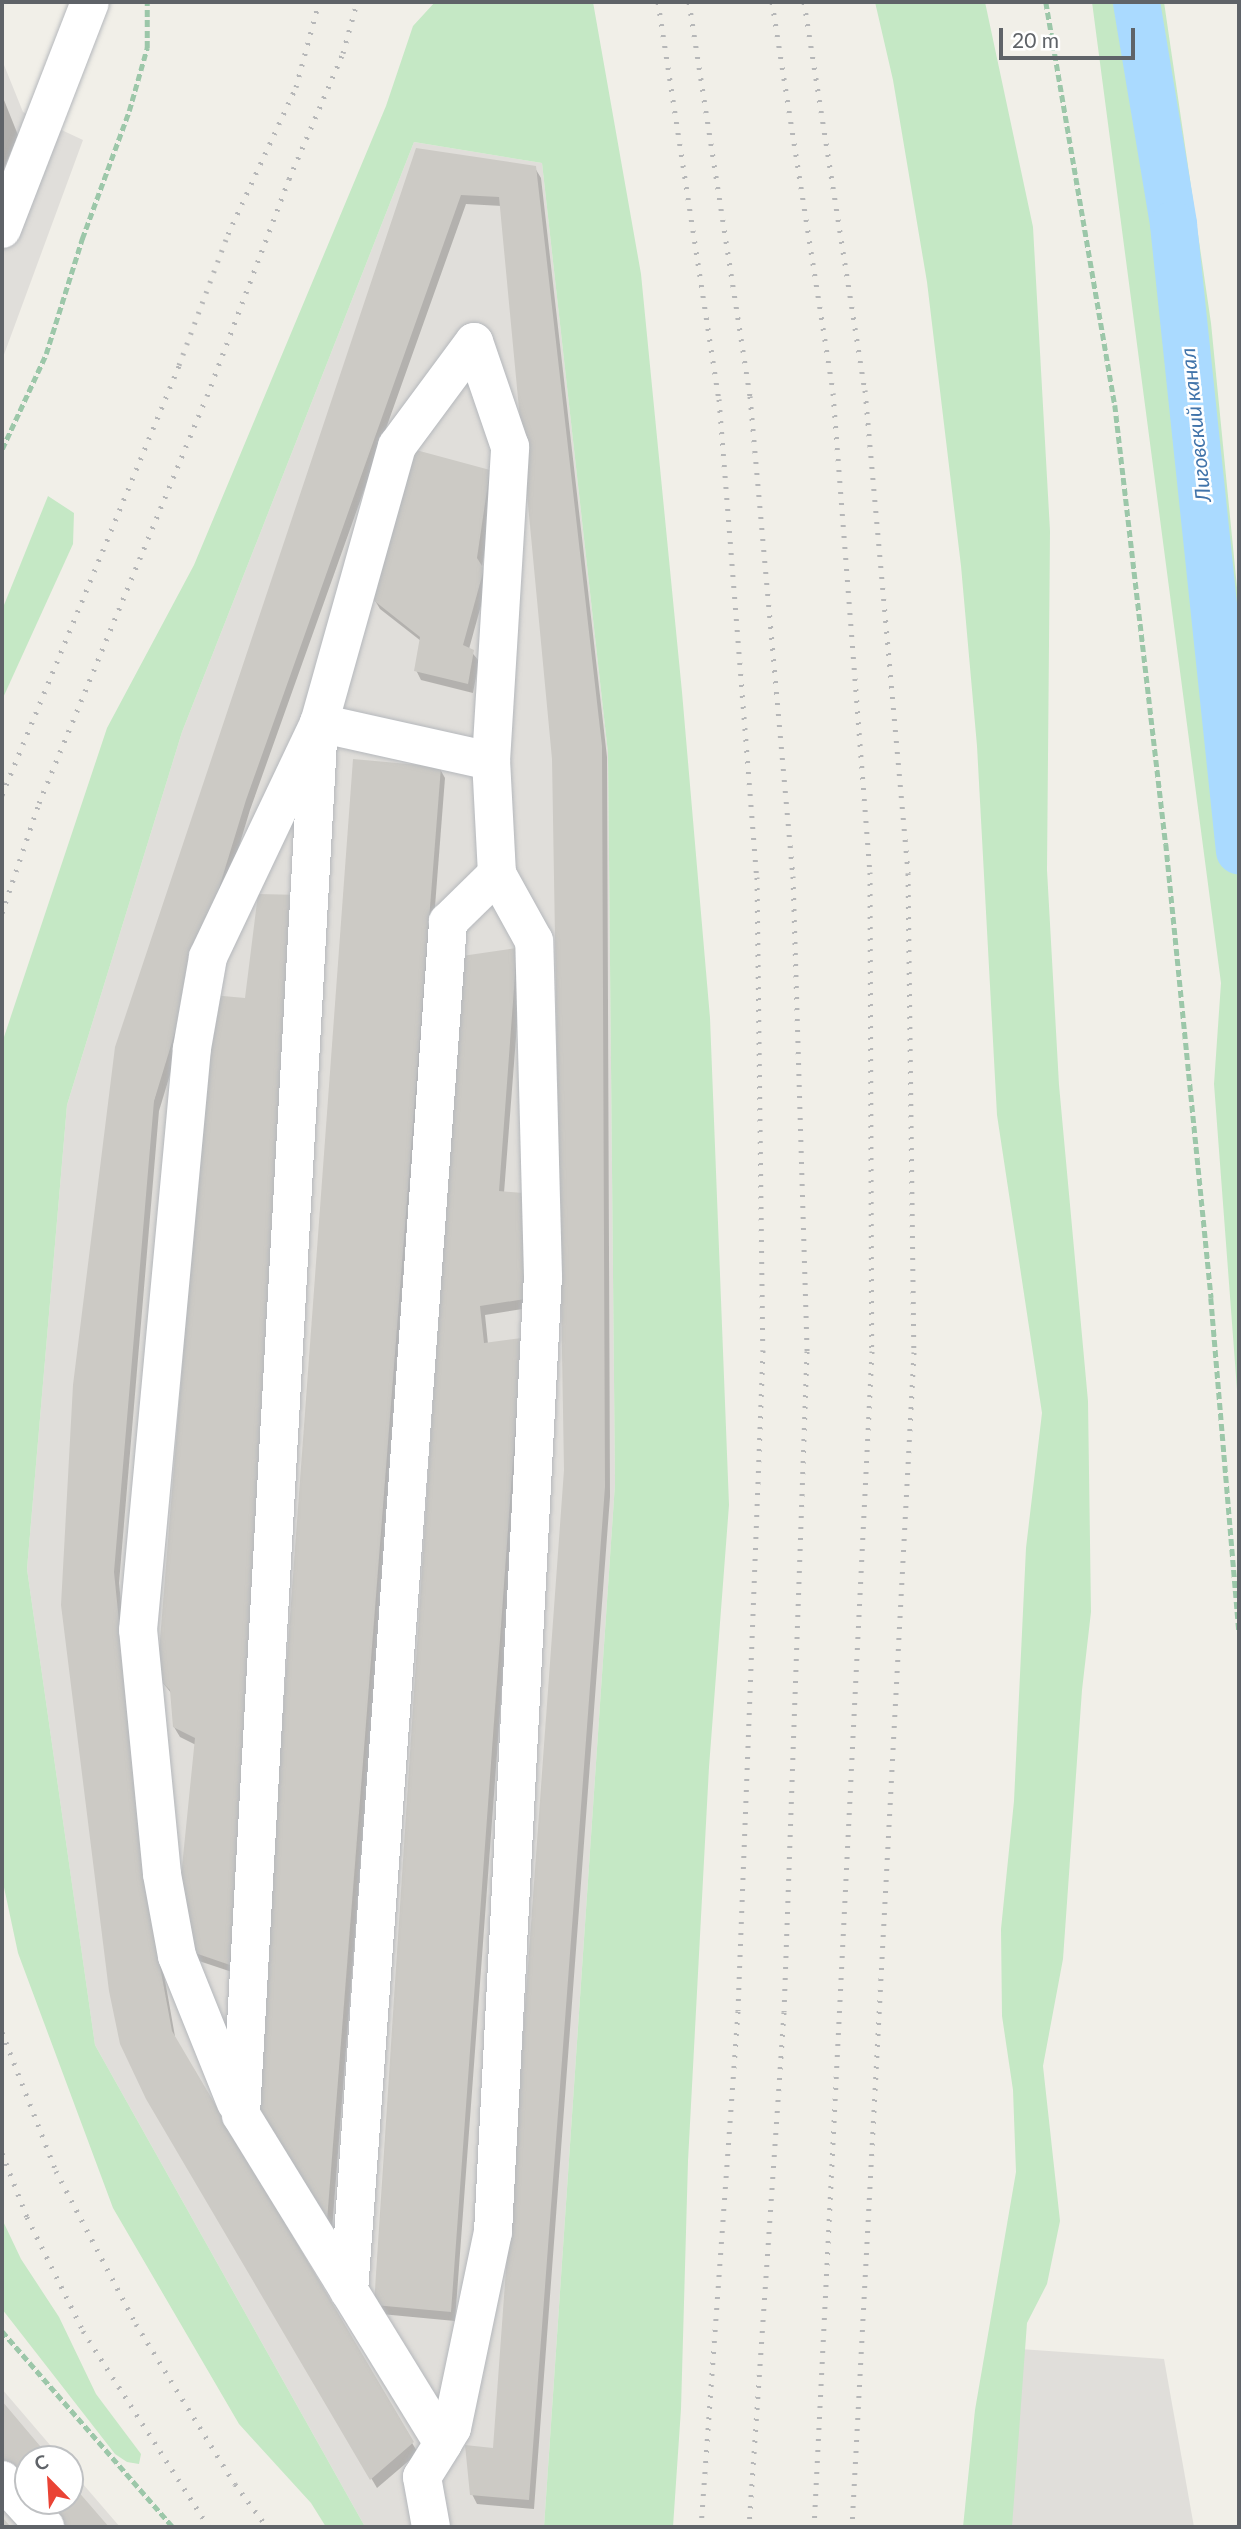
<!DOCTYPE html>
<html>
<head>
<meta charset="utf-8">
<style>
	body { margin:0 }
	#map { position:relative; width:1241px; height:2529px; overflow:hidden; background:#f1efe8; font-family:Lato,sans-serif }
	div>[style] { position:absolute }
	.industrial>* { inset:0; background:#e0deda }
	.green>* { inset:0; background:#c5e8c5 }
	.shadow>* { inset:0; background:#0003 }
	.canal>* { height:47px; margin:-23.5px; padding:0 23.5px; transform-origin:23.5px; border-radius:23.5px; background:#aadaff }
	.building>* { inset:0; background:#cccac5 }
	.path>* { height:4.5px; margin-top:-2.25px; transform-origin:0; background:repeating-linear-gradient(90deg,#9cc7a9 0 7px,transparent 0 10.5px) }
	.roads { filter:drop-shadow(0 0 2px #b5b8bc) drop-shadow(0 0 2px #b5b8bc) }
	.minor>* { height:38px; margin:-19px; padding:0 19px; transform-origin:19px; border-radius:19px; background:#fff }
	.rail>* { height:5px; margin-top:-2.5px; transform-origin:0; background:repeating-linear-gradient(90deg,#b6b7b8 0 2px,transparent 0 11px) }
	span { translate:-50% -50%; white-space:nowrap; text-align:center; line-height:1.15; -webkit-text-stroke:5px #fff; paint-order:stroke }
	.water-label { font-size:21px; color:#4174aa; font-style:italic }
	.frame { position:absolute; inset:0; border:4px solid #5f6368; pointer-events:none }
	.north { position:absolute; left:14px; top:2445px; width:70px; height:70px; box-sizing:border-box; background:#fff; border:2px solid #bfc1c3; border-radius:50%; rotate:336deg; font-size:19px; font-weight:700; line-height:28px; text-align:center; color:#5f6368 }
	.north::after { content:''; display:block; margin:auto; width:24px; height:32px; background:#ea4335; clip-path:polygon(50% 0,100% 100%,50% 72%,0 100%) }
	.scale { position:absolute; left:999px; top:28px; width:136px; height:32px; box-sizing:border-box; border:4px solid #5f6368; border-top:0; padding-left:9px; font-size:21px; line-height:24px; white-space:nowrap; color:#5f6368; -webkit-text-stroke:5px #fff; paint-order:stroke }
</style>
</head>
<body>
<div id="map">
	<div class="industrial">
		<i style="clip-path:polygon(2px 60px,23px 112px,83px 140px,2px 360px)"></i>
		<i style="clip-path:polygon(414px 142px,542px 163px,608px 753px,615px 1484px,544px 2527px,364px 2525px,95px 2045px,27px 1569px,67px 1105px,182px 732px)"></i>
		<i style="clip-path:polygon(1007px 2348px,1164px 2359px,1194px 2527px,995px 2527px)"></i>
		<i style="clip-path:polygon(2px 2389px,62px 2459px,28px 2459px,28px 2501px,70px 2501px,70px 2469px,120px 2527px,2px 2527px)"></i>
	</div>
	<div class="green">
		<i style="clip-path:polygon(435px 2px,593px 2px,641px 274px,682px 692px,710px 1018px,729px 1505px,709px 1767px,688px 2161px,681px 2409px,673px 2527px,544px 2527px,615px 1484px,608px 753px,542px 163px,414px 142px,182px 732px,67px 1105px,27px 1569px,95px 2045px,364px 2525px,397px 2527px,326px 2527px,311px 2503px,239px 2424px,113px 2208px,18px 1953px,2px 1878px,2px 1043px,107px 728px,194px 565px,386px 106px,413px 26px)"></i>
		<i style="clip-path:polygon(875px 2px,985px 2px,1033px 227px,1050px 531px,1047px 870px,1059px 1085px,1088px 1401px,1091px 1612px,1082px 1690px,1063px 1959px,1043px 2066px,1060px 2221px,1047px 2284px,1027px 2323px,1012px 2527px,963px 2527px,975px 2410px,1016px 2172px,1013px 2090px,1002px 2016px,1001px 1929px,1014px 1801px,1026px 1548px,1042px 1413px,997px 1115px,977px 746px,961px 566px,927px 282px,893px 80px)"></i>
		<i style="clip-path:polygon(1092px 2px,1164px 2px,1211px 323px,1239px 608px,1239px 1416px,1214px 1084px,1221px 983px)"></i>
		<i style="clip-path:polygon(48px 496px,74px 513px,73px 544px,2px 700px,2px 610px)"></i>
		<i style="clip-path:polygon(2px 2219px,21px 2259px,59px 2317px,96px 2394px,141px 2454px,139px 2464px,127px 2462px,115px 2454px,2px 2309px)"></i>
	</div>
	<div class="shadow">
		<i style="clip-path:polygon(2px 95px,18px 135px,2px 173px)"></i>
		<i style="clip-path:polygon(417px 150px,535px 168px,541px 178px,607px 757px,610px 1497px,534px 2509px,477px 2504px,472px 2494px,495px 2450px,566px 1470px,553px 759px,502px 206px,466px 204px,250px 810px,159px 1111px,119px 1583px,152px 1907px,176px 2042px,418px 2453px,377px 2488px,148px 2098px,75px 1385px)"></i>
		<i style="clip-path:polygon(489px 471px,495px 481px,482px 568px,488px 580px,469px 649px,479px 661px,473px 693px,421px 680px,416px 670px,421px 641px,380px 609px,374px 599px)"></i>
		<i style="clip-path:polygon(440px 769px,445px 778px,332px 2230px,314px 2217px)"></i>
		<i style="clip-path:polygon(464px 958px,522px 960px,504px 1193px,529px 1308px,485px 1315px,488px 1344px,527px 1349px,455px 2321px,381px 2314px,376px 2305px)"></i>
		<i style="clip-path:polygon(213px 996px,235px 1973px,199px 1961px,194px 1951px,196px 1745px,180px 1737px,174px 1727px,172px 1694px,158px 1677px)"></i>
	</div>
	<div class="canal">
		<i style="left:1136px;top:2px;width:225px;rotate:80.5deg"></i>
		<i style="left:1173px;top:224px;width:630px;rotate:83.99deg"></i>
	</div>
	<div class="building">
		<i style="clip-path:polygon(416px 148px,536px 166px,602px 746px,605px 1487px,529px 2500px,470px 2495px,465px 2445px,493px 2448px,564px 1470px,552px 759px,499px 197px,461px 195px,246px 800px,154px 1101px,114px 1572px,147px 1896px,172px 2031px,414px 2442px,370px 2480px,146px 2099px,120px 2044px,109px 1991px,61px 1605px,73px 1385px,115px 1047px)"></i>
		<i style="clip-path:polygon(416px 450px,490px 470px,477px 558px,484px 569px,463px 645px,474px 650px,468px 684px,414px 671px,420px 637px,372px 599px)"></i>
		<i style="clip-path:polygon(353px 759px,441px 767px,327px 2221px,254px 2107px)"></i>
		<i style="clip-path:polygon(258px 894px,302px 895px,230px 1965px,192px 1952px,179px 1897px,195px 1738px,173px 1727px,170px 1690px,157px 1677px,212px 995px,245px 998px)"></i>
		<i style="clip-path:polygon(517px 948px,499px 1191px,523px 1193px,525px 1299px,480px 1306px,484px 1343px,522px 1338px,451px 2312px,374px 2305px,462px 956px)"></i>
		<i style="clip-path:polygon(2px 2401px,51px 2459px,28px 2459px,28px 2489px,2px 2460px)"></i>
		<i style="clip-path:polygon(70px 2482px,109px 2527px,63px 2527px,39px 2501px,70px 2501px)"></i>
		<i style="clip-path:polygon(2px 2517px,11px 2527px,2px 2527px)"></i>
	</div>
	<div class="path">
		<i style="left:1046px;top:2px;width:409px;rotate:80.3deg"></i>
		<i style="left:1115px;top:405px;width:442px;rotate:83.4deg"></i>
		<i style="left:1166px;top:844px;width:456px;rotate:84.3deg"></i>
		<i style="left:1211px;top:1298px;width:333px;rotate:85.2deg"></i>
		<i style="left:2px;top:449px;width:105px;rotate:-65.1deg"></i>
		<i style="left:46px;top:354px;width:121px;rotate:-72.6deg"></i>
		<i style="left:82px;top:239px;width:136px;rotate:-69.8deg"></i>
		<i style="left:129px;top:111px;width:66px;rotate:-74.1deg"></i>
		<i style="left:147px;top:48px;width:46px;rotate:-90deg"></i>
		<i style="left:2px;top:2331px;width:260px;rotate:48.9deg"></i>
	</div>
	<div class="roads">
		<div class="minor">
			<i style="left:2px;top:229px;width:243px;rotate:-68.8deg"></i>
			<i style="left:236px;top:2103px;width:158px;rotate:-111.9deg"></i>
			<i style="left:177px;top:1956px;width:83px;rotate:-100.4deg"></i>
			<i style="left:162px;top:1874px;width:245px;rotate:-95.6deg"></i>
			<i style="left:138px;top:1630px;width:584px;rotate:-84.7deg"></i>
			<i style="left:192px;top:1048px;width:92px;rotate:-80deg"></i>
			<i style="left:208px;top:957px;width:259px;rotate:-64.6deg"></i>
			<i style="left:319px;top:723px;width:176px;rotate:12.5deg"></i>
			<i style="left:349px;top:2291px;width:1373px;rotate:-85.86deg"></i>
			<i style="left:448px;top:922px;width:69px;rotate:-44.4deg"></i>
			<i style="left:2px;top:2480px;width:64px;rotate:47.5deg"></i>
			<i style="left:431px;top:2527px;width:51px;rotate:-100.2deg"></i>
			<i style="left:422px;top:2477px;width:40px;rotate:-58deg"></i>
			<i style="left:443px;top:2443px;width:17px;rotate:-59deg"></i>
			<i style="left:452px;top:2428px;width:200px;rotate:-78.2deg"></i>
			<i style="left:493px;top:2232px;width:957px;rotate:-87.01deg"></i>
			<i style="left:543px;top:1276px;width:335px;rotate:-91.5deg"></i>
			<i style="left:534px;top:941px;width:77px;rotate:-118.9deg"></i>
			<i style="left:497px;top:874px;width:113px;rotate:-93deg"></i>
			<i style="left:491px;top:761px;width:315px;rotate:-86.5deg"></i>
			<i style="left:510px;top:447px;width:111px;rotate:-108.9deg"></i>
			<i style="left:474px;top:342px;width:129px;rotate:126.5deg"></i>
			<i style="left:397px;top:446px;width:288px;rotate:105.7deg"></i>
			<i style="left:319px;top:723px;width:1394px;rotate:93.21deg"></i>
			<i style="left:241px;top:2115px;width:385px;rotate:58.4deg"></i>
		</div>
	</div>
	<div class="rail">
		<i style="left:658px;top:2px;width:402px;rotate:81.3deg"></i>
		<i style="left:719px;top:399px;width:480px;rotate:85.5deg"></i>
		<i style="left:757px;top:877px;width:473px;rotate:89.3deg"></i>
		<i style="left:763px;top:1350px;width:661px;rotate:92.17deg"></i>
		<i style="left:738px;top:2011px;width:517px;rotate:94.1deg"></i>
		<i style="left:689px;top:2px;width:399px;rotate:81.2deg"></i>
		<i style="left:750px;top:396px;width:482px;rotate:84.9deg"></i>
		<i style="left:793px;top:876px;width:475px;rotate:88.3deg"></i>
		<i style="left:807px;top:1351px;width:661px;rotate:91.99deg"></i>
		<i style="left:784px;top:2012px;width:516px;rotate:93.89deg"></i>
		<i style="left:772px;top:2px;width:396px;rotate:81.1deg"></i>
		<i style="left:833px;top:393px;width:480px;rotate:85.6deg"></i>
		<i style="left:870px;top:872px;width:479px;rotate:89.8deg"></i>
		<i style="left:872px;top:1351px;width:1177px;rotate:92.82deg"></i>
		<i style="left:804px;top:2px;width:393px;rotate:81.1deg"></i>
		<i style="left:865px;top:390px;width:485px;rotate:84.9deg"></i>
		<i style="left:908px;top:873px;width:479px;rotate:89.3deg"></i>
		<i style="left:914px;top:1352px;width:1177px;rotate:93.02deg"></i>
		<i style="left:2px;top:795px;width:465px;rotate:-67.6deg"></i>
		<i style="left:179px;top:365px;width:140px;rotate:-69.5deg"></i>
		<i style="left:228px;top:234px;width:162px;rotate:-65.2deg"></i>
		<i style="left:296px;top:87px;width:88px;rotate:-74.9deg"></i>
		<i style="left:2px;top:913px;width:116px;rotate:-71.4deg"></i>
		<i style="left:39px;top:803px;width:440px;rotate:-67.6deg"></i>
		<i style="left:207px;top:396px;width:232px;rotate:-69.3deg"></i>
		<i style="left:289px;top:179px;width:137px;rotate:-66.8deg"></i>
		<i style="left:343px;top:53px;width:53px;rotate:-74.6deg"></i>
		<i style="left:2px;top:2032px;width:149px;rotate:68.8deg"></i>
		<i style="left:56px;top:2171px;width:173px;rotate:62.4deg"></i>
		<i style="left:136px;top:2324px;width:188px;rotate:58.3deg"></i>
		<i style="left:235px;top:2484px;width:54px;rotate:53.3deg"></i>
		<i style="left:2px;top:2153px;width:69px;rotate:68.7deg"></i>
		<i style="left:27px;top:2217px;width:127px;rotate:63.8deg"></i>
		<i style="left:83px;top:2331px;width:233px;rotate:57.3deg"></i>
	</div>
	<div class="water-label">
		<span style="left:1195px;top:425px;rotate:-96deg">Лиговский канал</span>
	</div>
	<div class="frame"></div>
	<div class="north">С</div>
	<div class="scale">20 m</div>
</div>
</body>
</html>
